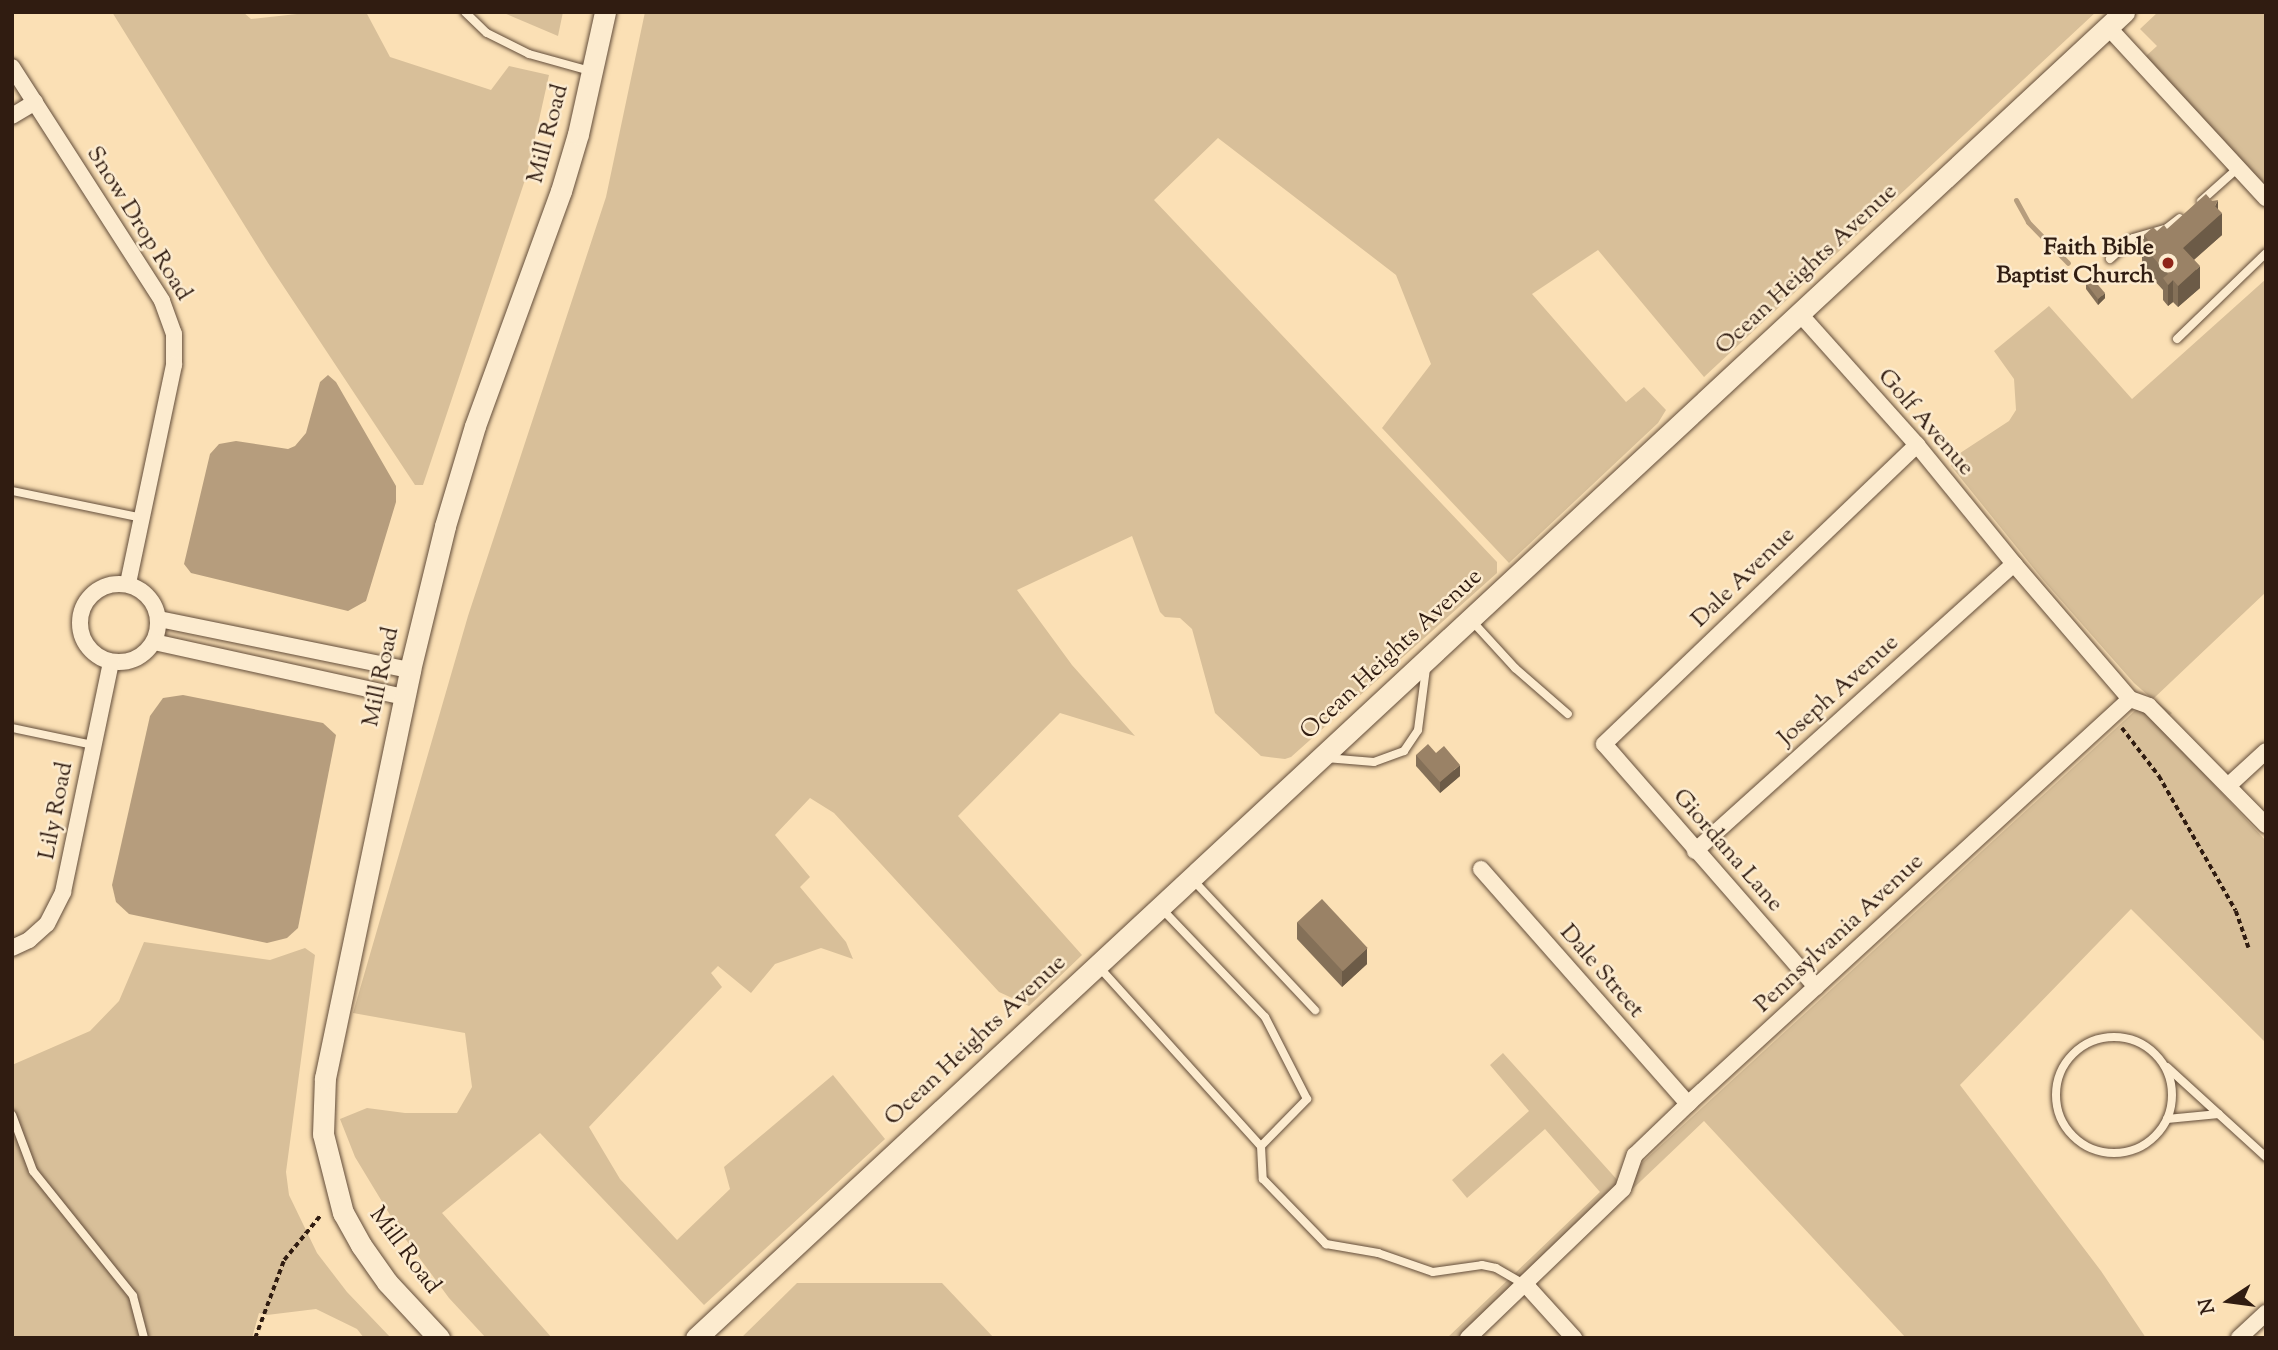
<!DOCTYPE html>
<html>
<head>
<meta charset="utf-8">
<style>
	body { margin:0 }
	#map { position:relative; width:2278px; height:1350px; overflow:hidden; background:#fbe0b5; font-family:"Sorts Mill Goudy",serif }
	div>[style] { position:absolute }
	.green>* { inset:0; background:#d8bf99 }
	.water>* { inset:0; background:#b69d7d }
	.stream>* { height:5px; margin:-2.5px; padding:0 2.5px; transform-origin:2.5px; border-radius:2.5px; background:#b69d7d }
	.path>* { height:3.5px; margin-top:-1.75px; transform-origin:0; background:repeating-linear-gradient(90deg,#301c11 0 5px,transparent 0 8.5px) }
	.roads { filter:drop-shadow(0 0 2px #634d3a) drop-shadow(0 0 2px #634d3a) }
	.lane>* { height:8px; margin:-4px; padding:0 4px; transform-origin:4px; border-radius:4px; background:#fcebcf }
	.lane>.ring { margin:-4px; padding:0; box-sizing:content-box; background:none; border:8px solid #fcebcf; border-radius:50% }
	.street>* { height:16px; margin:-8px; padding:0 8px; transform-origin:8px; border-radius:8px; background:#fcebcf }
	.street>.ring { margin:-8px; padding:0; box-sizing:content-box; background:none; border:16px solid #fcebcf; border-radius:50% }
	.secondary>* { height:21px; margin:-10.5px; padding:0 10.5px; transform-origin:10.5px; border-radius:10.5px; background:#fcebcf }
	.wall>* { inset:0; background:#847058 }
	.shaded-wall>* { inset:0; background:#6c5b47 }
	.building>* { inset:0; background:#9a8266; transform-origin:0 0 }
	.dots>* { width:19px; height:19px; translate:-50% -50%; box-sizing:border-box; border:4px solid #fcebcf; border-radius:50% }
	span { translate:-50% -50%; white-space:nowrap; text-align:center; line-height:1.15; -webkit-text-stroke:5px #fcebcf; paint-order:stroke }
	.street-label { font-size:24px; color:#301c11 }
	.poi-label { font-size:24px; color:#301c11; font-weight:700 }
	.right { translate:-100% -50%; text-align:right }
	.frame { position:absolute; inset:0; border:14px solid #301c11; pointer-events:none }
	.north { position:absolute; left:2194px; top:1266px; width:70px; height:70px; -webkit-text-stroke:5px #fcebcf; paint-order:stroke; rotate:257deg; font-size:19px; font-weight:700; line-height:28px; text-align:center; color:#301c11 }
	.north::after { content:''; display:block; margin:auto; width:24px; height:32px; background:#301c11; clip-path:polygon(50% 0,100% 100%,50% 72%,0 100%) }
</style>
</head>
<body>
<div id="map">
	<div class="green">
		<i style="clip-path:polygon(112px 12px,243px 12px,251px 19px,315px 12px,366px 12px,390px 57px,491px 90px,509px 66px,549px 75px,527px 174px,423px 485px,415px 485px,268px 263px)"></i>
		<i style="clip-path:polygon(503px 12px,563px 12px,558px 36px,504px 13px)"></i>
		<i style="clip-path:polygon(645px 12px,2096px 12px,1704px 377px,1598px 250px,1532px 294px,1626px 402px,1644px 387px,1666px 410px,1658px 423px,1509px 563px,1382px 428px,1431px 364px,1396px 275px,1218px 138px,1154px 200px,1497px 562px,1497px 573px,1291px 757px,1285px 759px,1261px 756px,1215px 713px,1192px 629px,1180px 618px,1165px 617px,1160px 612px,1132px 536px,1017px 590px,1072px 665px,1135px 736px,1060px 713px,958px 816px,1082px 955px,1029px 1006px,999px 992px,834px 813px,810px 798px,775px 835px,810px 877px,800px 887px,846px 942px,853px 959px,821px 948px,775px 964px,751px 993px,718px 966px,711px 973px,722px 987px,589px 1127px,620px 1179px,677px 1240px,730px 1189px,724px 1167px,833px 1075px,885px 1139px,704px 1305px,540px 1133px,442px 1213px,552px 1338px,486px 1338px,449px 1298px,401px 1233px,355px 1157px,340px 1119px,367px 1108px,405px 1113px,457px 1113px,472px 1087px,465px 1033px,353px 1013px,468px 616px,606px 197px)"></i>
		<i style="clip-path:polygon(2158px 12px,2266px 12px,2266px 195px,2146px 56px,2157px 46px,2140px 29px)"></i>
		<i style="clip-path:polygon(2266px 279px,2266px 592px,2153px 699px,2172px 713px,2159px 725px,2266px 841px,2266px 1043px,2131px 909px,1960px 1085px,2101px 1271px,2146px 1338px,1906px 1338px,1704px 1121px,1476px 1338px,1447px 1338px,1600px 1192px,1545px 1129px,1467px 1198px,1452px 1180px,1529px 1111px,1490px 1065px,1503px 1053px,1620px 1183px,2150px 697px,2134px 683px,2044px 581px,1951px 466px,1951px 459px,2009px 421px,2016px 410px,2014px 379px,1994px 351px,2049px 306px,2132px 399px)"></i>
		<i style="clip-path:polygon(144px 942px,270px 960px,305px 948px,315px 955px,286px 1172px,289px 1195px,317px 1253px,347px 1292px,391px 1338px,364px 1338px,357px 1329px,316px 1309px,267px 1315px,259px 1313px,252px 1338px,12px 1338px,12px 1065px,90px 1031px,119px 1001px)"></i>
		<i style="clip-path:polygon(797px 1283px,942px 1283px,994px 1338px,741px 1338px)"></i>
	</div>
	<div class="water">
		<i style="clip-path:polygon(328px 375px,336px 382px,396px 486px,396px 502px,366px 601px,348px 611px,191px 573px,184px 564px,210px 454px,219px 444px,236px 441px,288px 449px,295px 446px,306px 433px,320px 382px)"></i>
		<i style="clip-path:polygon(183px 695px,323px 723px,336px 735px,298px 928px,287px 938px,267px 943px,129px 914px,116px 902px,112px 885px,150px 716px,163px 698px)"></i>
	</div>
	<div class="stream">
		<i style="left:2016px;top:200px;width:25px;rotate:61deg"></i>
		<i style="left:2028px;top:222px;width:57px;rotate:45.7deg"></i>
	</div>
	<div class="path">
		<i style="left:2122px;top:728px;width:61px;rotate:52.4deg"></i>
		<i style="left:2159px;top:776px;width:155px;rotate:60.3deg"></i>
		<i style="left:2236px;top:911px;width:39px;rotate:71deg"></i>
		<i style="left:255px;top:1338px;width:83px;rotate:-69.6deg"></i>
		<i style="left:284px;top:1260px;width:57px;rotate:-50.7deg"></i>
	</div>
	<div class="roads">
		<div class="lane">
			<i style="left:465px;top:12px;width:30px;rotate:44deg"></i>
			<i style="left:487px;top:33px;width:47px;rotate:26.6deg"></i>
			<i style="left:529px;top:54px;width:63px;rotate:15.6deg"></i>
			<i style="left:2201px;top:201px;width:50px;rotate:-41.7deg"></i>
			<i style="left:2110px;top:259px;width:31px;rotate:-42deg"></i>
			<i style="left:2133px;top:238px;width:35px;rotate:-16deg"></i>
			<i style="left:2167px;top:228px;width:16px;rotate:-38deg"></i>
			<i style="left:2177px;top:339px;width:124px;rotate:-44deg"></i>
			<i style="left:12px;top:491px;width:133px;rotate:11.7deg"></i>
			<i style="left:1472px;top:621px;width:64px;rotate:47.5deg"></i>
			<i style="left:1515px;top:668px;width:70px;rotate:41deg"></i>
			<i style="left:12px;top:728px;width:83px;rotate:11.9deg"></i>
			<i style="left:1326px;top:758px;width:48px;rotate:4.8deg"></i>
			<i style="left:1374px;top:762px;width:32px;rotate:-20deg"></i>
			<i style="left:1404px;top:751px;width:25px;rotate:-56deg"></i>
			<i style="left:1418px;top:730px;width:63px;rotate:-82.6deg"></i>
			<i style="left:1192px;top:879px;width:180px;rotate:46.8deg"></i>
			<i style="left:1099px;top:967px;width:241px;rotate:47.9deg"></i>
			<i style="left:1261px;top:1146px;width:66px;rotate:-45.6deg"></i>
			<i style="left:1307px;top:1099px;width:92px;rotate:-117.1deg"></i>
			<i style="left:1265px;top:1017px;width:152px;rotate:-133.7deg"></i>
			<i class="ring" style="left:2056px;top:1037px;width:108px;height:108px"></i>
			<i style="left:2167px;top:1067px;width:134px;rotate:42.3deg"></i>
			<i style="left:12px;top:1115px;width:60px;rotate:69.4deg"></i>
			<i style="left:33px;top:1171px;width:160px;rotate:51.3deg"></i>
			<i style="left:133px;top:1296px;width:43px;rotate:75.3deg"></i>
			<i style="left:2167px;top:1119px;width:52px;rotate:-5.5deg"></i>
			<i style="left:1261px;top:1146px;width:33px;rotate:87deg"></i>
			<i style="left:1263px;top:1179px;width:91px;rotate:45.9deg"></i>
			<i style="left:1326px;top:1244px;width:53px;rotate:9.8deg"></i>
			<i style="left:1378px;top:1253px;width:58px;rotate:19.1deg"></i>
			<i style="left:1433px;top:1272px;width:49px;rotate:-8.1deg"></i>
			<i style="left:1482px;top:1265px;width:14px;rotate:12deg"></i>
			<i style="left:1496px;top:1268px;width:34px;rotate:30deg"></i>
		</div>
		<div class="street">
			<i style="left:2108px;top:27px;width:233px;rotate:47.3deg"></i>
			<i style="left:12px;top:67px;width:278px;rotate:57.3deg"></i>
			<i style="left:162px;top:301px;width:35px;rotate:70deg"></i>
			<i style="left:174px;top:334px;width:31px;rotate:90deg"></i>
			<i style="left:174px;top:365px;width:224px;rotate:101.9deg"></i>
			<i style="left:12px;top:116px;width:27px;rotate:-31deg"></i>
			<i style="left:1799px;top:313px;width:177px;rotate:48.2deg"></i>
			<i style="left:1917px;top:445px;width:154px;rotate:50.8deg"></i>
			<i style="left:2014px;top:564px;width:178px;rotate:49.3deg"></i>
			<i style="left:2130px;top:699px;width:20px;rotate:20deg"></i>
			<i style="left:2149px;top:706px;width:167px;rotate:45.5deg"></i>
			<i class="ring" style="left:80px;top:584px;width:62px;height:62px"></i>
			<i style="left:159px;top:619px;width:256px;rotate:11.5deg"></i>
			<i style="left:154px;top:642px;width:256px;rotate:12.4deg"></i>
			<i style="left:2229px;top:785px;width:50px;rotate:-42.6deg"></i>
			<i style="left:1695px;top:851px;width:429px;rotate:-42deg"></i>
			<i style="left:1481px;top:869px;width:313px;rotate:48.6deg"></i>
			<i style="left:12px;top:948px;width:19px;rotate:-25deg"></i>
			<i style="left:29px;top:940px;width:24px;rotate:-42deg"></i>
			<i style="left:47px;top:924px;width:36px;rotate:-63deg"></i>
			<i style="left:63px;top:892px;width:235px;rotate:-78.2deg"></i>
			<i style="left:1816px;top:987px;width:322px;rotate:-131.1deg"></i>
			<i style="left:1604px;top:744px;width:433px;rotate:-43.7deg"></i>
			<i style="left:1526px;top:1285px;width:72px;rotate:47.8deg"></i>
			<i style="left:1468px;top:1338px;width:215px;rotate:-43.9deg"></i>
			<i style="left:1623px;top:1189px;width:36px;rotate:-71deg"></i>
			<i style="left:1635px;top:1155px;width:74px;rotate:-43.9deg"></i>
			<i style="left:1688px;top:1104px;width:599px;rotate:-42.5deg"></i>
			<i style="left:2239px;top:1338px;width:37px;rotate:-43deg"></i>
		</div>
		<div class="secondary">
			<i style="left:439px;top:1338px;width:76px;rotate:-132.9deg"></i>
			<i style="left:387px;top:1282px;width:45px;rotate:-125.1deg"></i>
			<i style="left:361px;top:1245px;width:37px;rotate:-119deg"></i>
			<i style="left:343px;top:1213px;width:81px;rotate:-104.2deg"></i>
			<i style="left:323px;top:1134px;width:56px;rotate:-88deg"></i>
			<i style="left:325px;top:1078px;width:417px;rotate:-78.2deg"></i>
			<i style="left:410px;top:670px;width:148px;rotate:-76.3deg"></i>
			<i style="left:445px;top:526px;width:104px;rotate:-73.3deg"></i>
			<i style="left:475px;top:426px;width:250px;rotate:-69.9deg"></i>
			<i style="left:561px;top:191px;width:59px;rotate:-73.4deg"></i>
			<i style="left:578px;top:134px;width:125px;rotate:-77.5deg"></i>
			<i style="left:696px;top:1338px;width:1949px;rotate:-42.88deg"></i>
		</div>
	</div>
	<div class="wall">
		<i style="clip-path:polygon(2218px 209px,2222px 235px,2194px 260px,2200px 288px,2178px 307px,2173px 302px,2168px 306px,2163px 300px,2163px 290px,2142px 267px,2142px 245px,2144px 243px,2144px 235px,2167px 229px)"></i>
		<i style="clip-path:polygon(2086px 283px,2105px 298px,2098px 305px,2086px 289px)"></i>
		<i style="clip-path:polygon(1436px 753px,1460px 776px,1440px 793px,1416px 766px,1416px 755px)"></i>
		<i style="clip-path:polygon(1297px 922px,1367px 964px,1342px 987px,1297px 939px)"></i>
	</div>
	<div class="shaded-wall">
		<i style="clip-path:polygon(2218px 200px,2218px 216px,2222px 213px,2222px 235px,2183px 269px,2183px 248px,2215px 206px)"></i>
		<i style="clip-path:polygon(2200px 266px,2200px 288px,2178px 307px,2178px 286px)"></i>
		<i style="clip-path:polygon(2173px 280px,2173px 302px,2168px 306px,2168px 285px)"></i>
		<i style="clip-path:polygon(2105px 293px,2105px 298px,2098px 305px,2098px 299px)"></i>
		<i style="clip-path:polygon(1460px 765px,1460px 776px,1440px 793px,1440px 782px)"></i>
		<i style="clip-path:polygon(1367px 948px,1367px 964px,1342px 987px,1342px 971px)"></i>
	</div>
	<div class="building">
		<i style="clip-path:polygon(2206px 194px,2212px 201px,2218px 200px,2215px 206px,2222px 213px,2183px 248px,2200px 266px,2178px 286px,2173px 280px,2168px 285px,2163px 278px,2168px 274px,2142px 245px,2148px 240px,2144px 235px,2153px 227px,2157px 231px,2164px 225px,2167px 229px)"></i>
		<i style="clip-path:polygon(2092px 278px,2105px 293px,2098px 299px,2086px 283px)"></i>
		<i style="clip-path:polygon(1428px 744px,1436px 753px,1444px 746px,1460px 765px,1440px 782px,1416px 755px)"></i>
		<i style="left:1322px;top:899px;width:67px;height:34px;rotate:47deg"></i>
	</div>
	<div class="dots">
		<i style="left:2168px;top:263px;background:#8f2418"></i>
	</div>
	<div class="street-label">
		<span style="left:549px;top:134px;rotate:-75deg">Mill Road</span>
		<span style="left:138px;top:224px;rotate:58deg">Snow Drop Road</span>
		<span style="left:1807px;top:270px;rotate:-43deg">Ocean Heights Avenue</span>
		<span style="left:1925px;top:423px;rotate:49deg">Golf Avenue</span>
		<span style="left:1744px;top:578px;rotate:-44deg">Dale Avenue</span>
		<span style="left:1392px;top:655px;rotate:-43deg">Ocean Heights Avenue</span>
		<span style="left:382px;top:677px;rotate:-78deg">Mill Road</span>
		<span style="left:1839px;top:691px;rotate:-42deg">Joseph Avenue</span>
		<span style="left:57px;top:811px;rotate:-79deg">Lily Road</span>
		<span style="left:1727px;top:851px;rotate:49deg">Giordana Lane</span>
		<span style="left:1840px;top:934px;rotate:-43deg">Pennsylvania Avenue</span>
		<span style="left:1601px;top:972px;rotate:49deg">Dale Street</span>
		<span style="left:976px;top:1041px;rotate:-43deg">Ocean Heights Avenue</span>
		<span style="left:404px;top:1251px;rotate:53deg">Mill Road</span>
	</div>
	<div class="poi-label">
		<span class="right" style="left:2154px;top:263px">Faith Bible<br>Baptist Church</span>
	</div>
	<div class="frame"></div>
	<div class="north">N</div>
</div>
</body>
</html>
